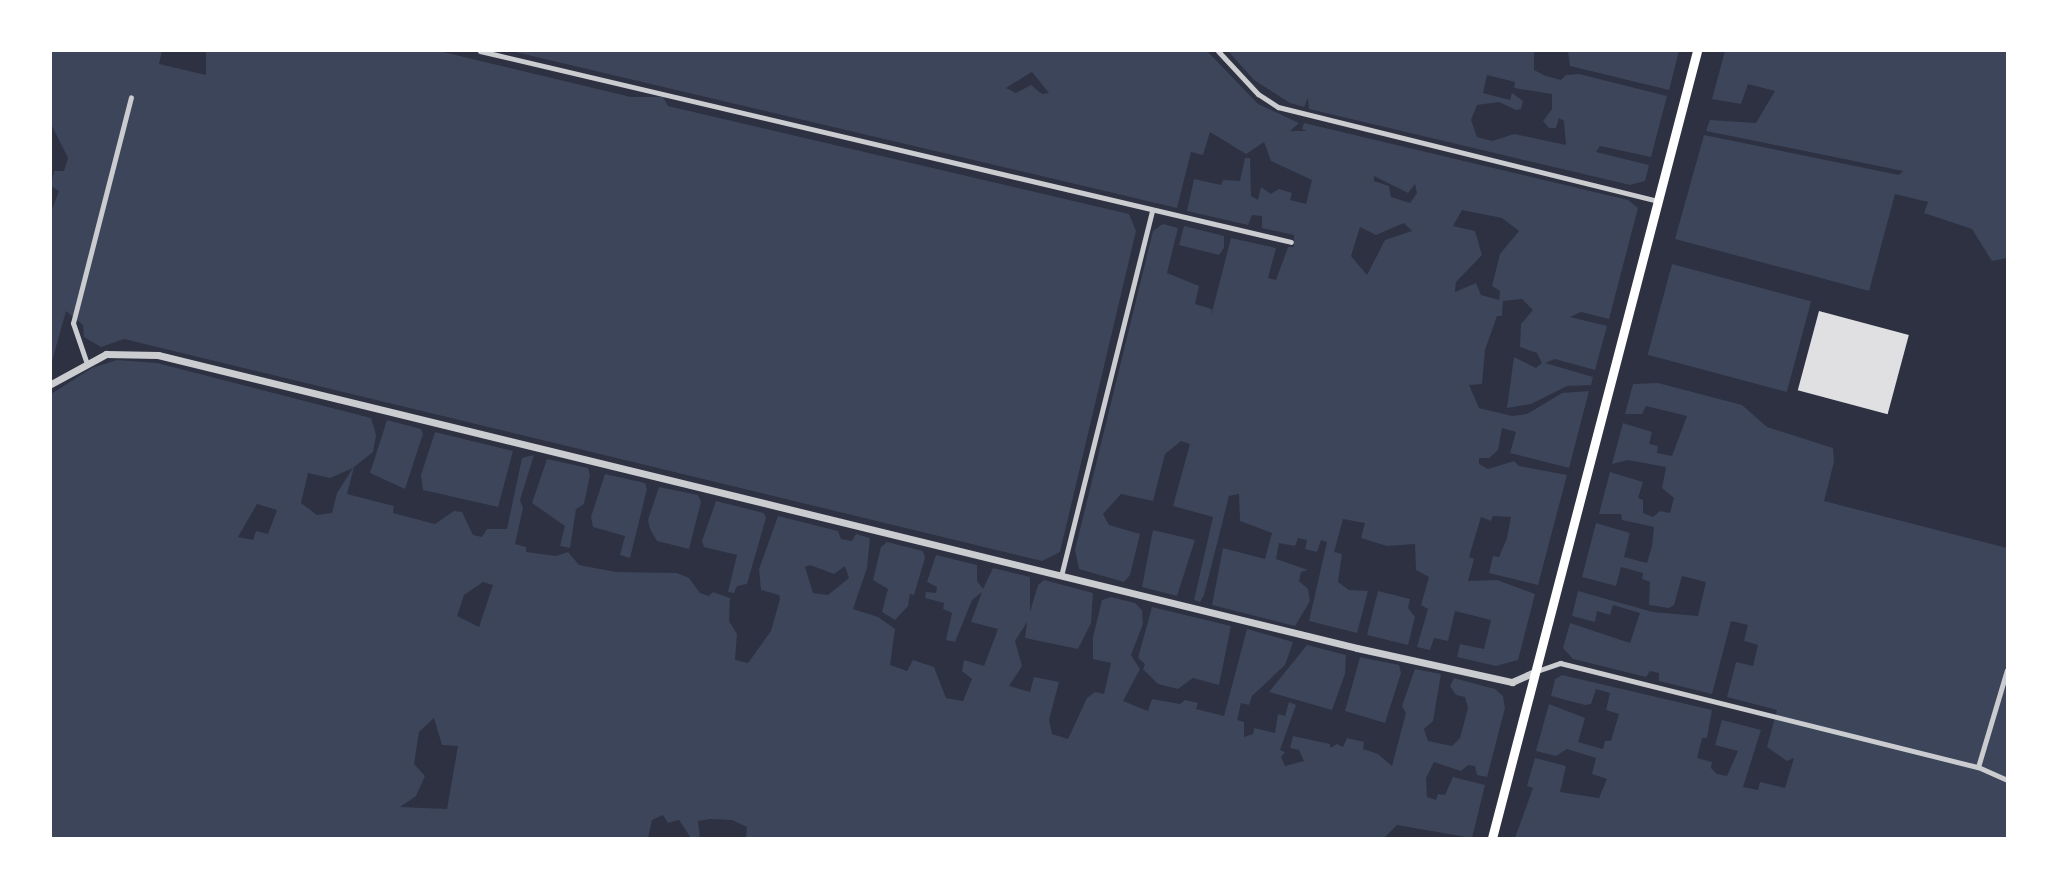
<!DOCTYPE html>
<html>
<head>
<meta charset="utf-8">
<style>
	body { margin:0 }
	#map { position:relative; width:2058px; height:889px; overflow:hidden; background:#2d3142; font-family:Quicksand,sans-serif }
	div>[style] { position:absolute }
	.green>* { inset:0; background:#3c4559; transform-origin:0 0 }
	.building>* { inset:0; background:#e0e0e3; transform-origin:0 0 }
	.minor>* { height:5px; margin:-2.5px; padding:0 2.5px; transform-origin:2.5px; border-radius:2.5px; background:#caccd0 }
	.tertiary>* { height:7px; margin:-3.5px; padding:0 3.5px; transform-origin:3.5px; border-radius:3.5px; background:#caccd0 }
	.primary>* { height:9px; margin:-4.5px; padding:0 4.5px; transform-origin:4.5px; border-radius:4.5px; background:#fff }
	span { translate:-50% -50%; white-space:nowrap; text-align:center; line-height:1.15; -webkit-text-stroke:7px #fff; paint-order:stroke }
	.frame { position:absolute; inset:0; border:52px solid #fff; pointer-events:none }
</style>
</head>
<body>
<div id="map">
	<div class="green">
		<i style="clip-path:polygon(51px 51px,162px 51px,159px 64px,206px 75px,206px 51px,439px 51px,631px 97px,663px 97px,668px 106px,1129px 214px,1136px 231px,1060px 552px,1042px 561px,124px 339px,101px 347px,84px 337px,83px 325px,66px 311px,51px 365px,51px 212px,59px 191px,51px 186px,54px 171px,64px 171px,68px 158px,51px 124px)"></i>
		<i style="clip-path:polygon(evenodd,511px 51px,1207px 51px,1258px 104px,1299px 123px,1290px 131px,1307px 131px,1302px 129px,1304px 123px,1628px 200px,1638px 208px,1609px 319px,1581px 312px,1570px 317px,1607px 326px,1595px 370px,1555px 359px,1545px 363px,1593px 377px,1591px 385px,1567px 386px,1531px 404px,1507px 408px,1514px 357px,1536px 368px,1542px 363px,1537px 353px,1520px 347px,1521px 324px,1533px 310px,1522px 299px,1503px 301px,1502px 316px,1497px 316px,1485px 350px,1482px 384px,1469px 385px,1479px 408px,1512px 416px,1527px 414px,1562px 393px,1589px 391px,1569px 468px,1510px 453px,1516px 432px,1502px 428px,1498px 450px,1489px 458px,1479px 458px,1479px 464px,1488px 469px,1514px 461px,1519px 466px,1567px 475px,1538px 585px,1489px 573px,1493px 556px,1499px 557px,1507px 538px,1511px 517px,1493px 516px,1491px 521px,1481px 517px,1469px 557px,1474px 559px,1468px 581px,1497px 580px,1535px 594px,1518px 660px,1496px 666px,1457px 657px,1460px 644px,1484px 649px,1491px 620px,1455px 611px,1448px 641px,1434px 638px,1430px 650px,1417px 647px,1428px 609px,1421px 605px,1429px 577px,1416px 570px,1415px 544px,1387px 546px,1361px 538px,1365px 523px,1343px 519px,1334px 552px,1342px 554px,1338px 582px,1349px 590px,1368px 591px,1357px 633px,1309px 621px,1327px 542px,1321px 540px,1317px 552px,1305px 549px,1307px 540px,1298px 538px,1295px 546px,1279px 543px,1276px 559px,1308px 570px,1301px 572px,1299px 581px,1308px 589px,1310px 601px,1295px 626px,1212px 605px,1223px 548px,1265px 559px,1272px 533px,1240px 521px,1239px 494px,1229px 496px,1204px 595px,1200px 602px,1194px 600px,1213px 517px,1173px 506px,1190px 444px,1181px 441px,1165px 454px,1153px 501px,1121px 494px,1103px 514px,1109px 525px,1140px 534px,1130px 575px,1124px 582px,1079px 569px,1075px 550px,1153px 231px,1163px 224px,1178px 228px,1167px 273px,1199px 286px,1195px 304px,1212px 309px,1211px 316px,1231px 238px,1276px 248px,1268px 278px,1276px 280px,1288px 247px,1294px 247px,1294px 235px,1262px 228px,1262px 216px,1252px 215px,1248px 225px,1187px 211px,1194px 179px,1221px 185px,1223px 180px,1240px 181px,1245px 158px,1250px 158px,1251px 196px,1258px 200px,1261px 187px,1271px 194px,1279px 189px,1292px 193px,1290px 200px,1306px 204px,1312px 180px,1271px 161px,1264px 142px,1246px 154px,1210px 132px,1203px 155px,1191px 152px,1177px 208px,511px 51px,1032px 72px,1049px 93px,1042px 94px,1031px 85px,1016px 93px,1006px 88px,1032px 72px,511px 51px,1374px 176px,1408px 193px,1415px 184px,1417px 193px,1410px 203px,1391px 197px,1389px 186px,1374px 181px,1374px 176px,511px 51px,1462px 210px,1502px 218px,1519px 231px,1500px 254px,1492px 286px,1500px 291px,1499px 300px,1481px 295px,1476px 283px,1455px 292px,1456px 282px,1482px 255px,1475px 231px,1453px 226px,1462px 210px,511px 51px,1404px 223px,1412px 231px,1385px 240px,1367px 275px,1351px 256px,1360px 227px,1376px 235px,1404px 223px)"></i>
		<i style="clip-path:polygon(evenodd,1228px 51px,1534px 51px,1534px 70px,1546px 76px,1561px 80px,1566px 75px,1579px 74px,1667px 96px,1651px 157px,1600px 146px,1596px 152px,1649px 165px,1645px 181px,1630px 185px,1309px 109px,1308px 98px,1304px 107px,1290px 103px,1254px 80px,1228px 51px,1487px 75px,1515px 82px,1514px 88px,1552px 94px,1552px 109px,1543px 121px,1549px 128px,1556px 128px,1559px 118px,1564px 121px,1566px 145px,1514px 134px,1492px 141px,1477px 137px,1471px 120px,1477px 105px,1499px 102px,1516px 110px,1521px 109px,1523px 101px,1512px 93px,1510px 100px,1483px 93px,1487px 75px)"></i>
		<i style="clip-path:polygon(1568px 51px,1679px 51px,1669px 90px,1570px 66px)"></i>
		<i style="clip-path:polygon(1725px 51px,2007px 51px,2007px 258px,1992px 261px,1972px 229px,1924px 213px,1928px 202px,1895px 194px,1869px 291px,1675px 239px,1704px 135px,1899px 175px,1903px 171px,1706px 131px,1710px 120px,1756px 123px,1775px 91px,1748px 84px,1741px 104px,1712px 99px)"></i>
		<i style="clip-path:polygon(1184px 226px,1224px 236px,1224px 248px,1219px 255px,1179px 245px)"></i>
		<i style="left:1672px;top:264px;width:144px;height:94px;rotate:15deg"></i>
		<i style="clip-path:polygon(evenodd,117px 360px,157px 363px,371px 418px,376px 435px,373px 452px,354px 467px,347px 494px,394px 506px,393px 513px,435px 524px,454px 511px,462px 512px,473px 535px,482px 537px,487px 529px,507px 529px,522px 458px,534px 455px,520px 500px,523px 508px,515px 544px,526px 547px,526px 552px,556px 556px,568px 552px,579px 565px,616px 572px,677px 573px,689px 578px,700px 593px,709px 596px,713px 592px,730px 598px,729px 621px,737px 634px,735px 660px,748px 663px,771px 631px,780px 599px,779px 595px,761px 590px,759px 569px,778px 516px,838px 531px,841px 539px,852px 541px,856px 534px,870px 538px,867px 568px,853px 609px,878px 617px,895px 629px,890px 665px,907px 671px,913px 660px,934px 667px,946px 698px,963px 701px,972px 679px,962px 671px,964px 660px,984px 666px,998px 629px,971px 622px,982px 592px,972px 600px,955px 642px,946px 640px,952px 613px,943px 609px,944px 603px,925px 598px,926px 592px,936px 593px,937px 587px,927px 582px,936px 555px,977px 565px,977px 581px,983px 589px,993px 568px,1030px 577px,1030px 612px,1038px 585px,1044px 580px,1093px 593px,1091px 623px,1078px 649px,1025px 638px,1027px 622px,1015px 641px,1022px 666px,1009px 686px,1030px 692px,1034px 677px,1059px 682px,1049px 720px,1052px 734px,1068px 739px,1087px 698px,1095px 692px,1104px 694px,1111px 663px,1093px 659px,1093px 637px,1102px 600px,1111px 597px,1135px 603px,1142px 610px,1143px 624px,1131px 655px,1140px 669px,1123px 701px,1148px 711px,1152px 699px,1180px 704px,1185px 700px,1198px 703px,1196px 709px,1224px 716px,1247px 629px,1293px 642px,1285px 665px,1252px 696px,1249px 705px,1241px 703px,1237px 720px,1244px 722px,1244px 737px,1253px 734px,1254px 728px,1275px 733px,1278px 714px,1285px 716px,1289px 702px,1296px 705px,1280px 750px,1285px 752px,1281px 757px,1285px 766px,1304px 761px,1299px 750px,1290px 748px,1293px 736px,1330px 744px,1330px 748px,1337px 744px,1343px 747px,1347px 738px,1364px 742px,1363px 749px,1378px 754px,1392px 766px,1406px 713px,1402px 706px,1415px 669px,1441px 674px,1433px 721px,1424px 729px,1428px 741px,1452px 746px,1460px 738px,1468px 708px,1465px 697px,1456px 695px,1450px 686px,1454px 678px,1495px 689px,1503px 696px,1505px 708px,1487px 777px,1477px 775px,1475px 766px,1468px 765px,1461px 771px,1434px 762px,1426px 778px,1427px 797px,1436px 800px,1438px 794px,1445px 795px,1453px 777px,1485px 785px,1472px 838px,1397px 825px,1384px 838px,746px 838px,747px 827px,732px 820px,710px 819px,698px 821px,700px 838px,691px 838px,679px 820px,668px 823px,663px 815px,652px 820px,648px 838px,51px 838px,51px 394px,92px 368px,117px 360px,353px 468px,337px 493px,332px 513px,317px 515px,301px 503px,308px 473px,330px 478px,353px 468px,117px 360px,257px 504px,277px 510px,268px 534px,256px 531px,253px 540px,238px 537px,257px 504px,117px 360px,810px 565px,834px 574px,845px 566px,849px 578px,828px 595px,813px 593px,805px 567px,810px 565px,117px 360px,483px 582px,493px 585px,479px 627px,457px 616px,464px 595px,483px 582px,117px 360px,434px 718px,442px 745px,458px 746px,447px 809px,400px 807px,416px 796px,425px 776px,414px 764px,419px 732px,434px 718px)"></i>
		<i style="clip-path:polygon(1658px 383px,1742px 405px,1767px 427px,1833px 448px,1834px 462px,1824px 501px,2007px 548px,2007px 838px,1515px 838px,1533px 788px,1527px 786px,1535px 758px,1566px 766px,1560px 792px,1599px 798px,1607px 779px,1592px 774px,1596px 758px,1567px 749px,1556px 756px,1536px 751px,1549px 704px,1585px 718px,1578px 742px,1603px 749px,1605px 741px,1611px 741px,1619px 714px,1606px 710px,1610px 693px,1596px 689px,1591px 704px,1585px 705px,1551px 696px,1555px 679px,1562px 675px,1712px 710px,1707px 738px,1702px 738px,1697px 758px,1712px 762px,1711px 768px,1717px 774px,1727px 776px,1738px 751px,1715px 745px,1722px 720px,1761px 730px,1743px 787px,1758px 790px,1760px 782px,1785px 788px,1794px 758px,1787px 761px,1767px 747px,1777px 710px,1727px 697px,1736px 662px,1753px 666px,1758px 645px,1744px 641px,1748px 625px,1731px 621px,1712px 694px,1659px 681px,1659px 673px,1650px 671px,1646px 677px,1573px 659px,1563px 648px,1570px 623px,1630px 643px,1640px 613px,1613px 605px,1610px 615px,1597px 611px,1595px 622px,1572px 616px,1578px 591px,1653px 612px,1698px 616px,1706px 582px,1682px 576px,1674px 605px,1669px 608px,1649px 605px,1650px 582px,1642px 579px,1643px 573px,1621px 567px,1616px 586px,1582px 577px,1596px 523px,1630px 533px,1624px 557px,1647px 563px,1652px 546px,1654px 527px,1622px 520px,1621px 514px,1599px 514px,1610px 472px,1643px 482px,1638px 498px,1643px 500px,1643px 513px,1653px 517px,1660px 511px,1670px 513px,1674px 498px,1662px 488px,1666px 467px,1628px 460px,1612px 464px,1623px 423px,1652px 432px,1649px 444px,1658px 446px,1657px 453px,1672px 456px,1687px 416px,1646px 406px,1642px 414px,1625px 414px,1633px 384px)"></i>
		<i style="clip-path:polygon(387px 420px,421px 429px,423px 434px,405px 489px,370px 473px)"></i>
		<i style="clip-path:polygon(435px 432px,513px 451px,498px 507px,423px 490px,421px 475px)"></i>
		<i style="clip-path:polygon(547px 459px,588px 468px,590px 475px,584px 504px,576px 509px,570px 548px,560px 546px,565px 526px,532px 503px)"></i>
		<i style="clip-path:polygon(605px 474px,645px 483px,647px 489px,630px 558px,620px 555px,625px 536px,593px 527px,591px 517px)"></i>
		<i style="clip-path:polygon(659px 487px,698px 495px,701px 502px,689px 549px,657px 541px,650px 529px,648px 520px)"></i>
		<i style="clip-path:polygon(716px 501px,764px 513px,766px 518px,747px 584px,737px 586px,734px 593px,728px 592px,737px 555px,704px 547px,702px 541px)"></i>
		<i style="clip-path:polygon(1153px 530px,1195px 540px,1177px 596px,1142px 587px)"></i>
		<i style="clip-path:polygon(887px 542px,923px 551px,925px 558px,914px 595px,910px 594px,908px 606px,895px 620px,882px 612px,888px 589px,873px 580px,881px 547px)"></i>
		<i style="clip-path:polygon(1378px 591px,1410px 599px,1408px 608px,1415px 617px,1408px 645px,1367px 635px)"></i>
		<i style="clip-path:polygon(1152px 607px,1231px 626px,1219px 685px,1193px 678px,1178px 689px,1158px 684px,1143px 669px,1145px 664px,1138px 658px)"></i>
		<i style="clip-path:polygon(1307px 645px,1346px 655px,1345px 674px,1332px 710px,1269px 692px)"></i>
		<i style="clip-path:polygon(1360px 657px,1399px 665px,1401px 673px,1385px 723px,1345px 711px)"></i>
	</div>
	<div class="building">
		<i style="left:1819px;top:311px;width:93px;height:82px;rotate:15deg"></i>
	</div>
	<div class="minor">
		<i style="left:480px;top:51px;width:833px;rotate:13.25deg"></i>
		<i style="left:1218px;top:51px;width:59px;rotate:47.1deg"></i>
		<i style="left:1258px;top:94px;width:24px;rotate:33deg"></i>
		<i style="left:1278px;top:107px;width:391px;rotate:13.9deg"></i>
		<i style="left:86px;top:361px;width:40px;rotate:-108.9deg"></i>
		<i style="left:73px;top:323px;width:233px;rotate:-75.6deg"></i>
		<i style="left:1061px;top:576px;width:377px;rotate:-76deg"></i>
		<i style="left:1534px;top:672px;width:28px;rotate:-19deg"></i>
		<i style="left:1560px;top:663px;width:431px;rotate:14deg"></i>
		<i style="left:1978px;top:767px;width:32px;rotate:24deg"></i>
		<i style="left:1978px;top:767px;width:101px;rotate:-73.4deg"></i>
	</div>
	<div class="tertiary">
		<i style="left:51px;top:384px;width:63px;rotate:-28.6deg"></i>
		<i style="left:106px;top:354px;width:52px;rotate:1.1deg"></i>
		<i style="left:158px;top:355px;width:1234px;rotate:13.73deg"></i>
		<i style="left:1357px;top:648px;width:159px;rotate:12.4deg"></i>
		<i style="left:1512px;top:682px;width:24px;rotate:-24deg"></i>
	</div>
	<div class="primary">
		<i style="left:1492px;top:838px;width:813px;rotate:-75.4deg"></i>
	</div>
	<div class="frame"></div>
</div>
</body>
</html>
